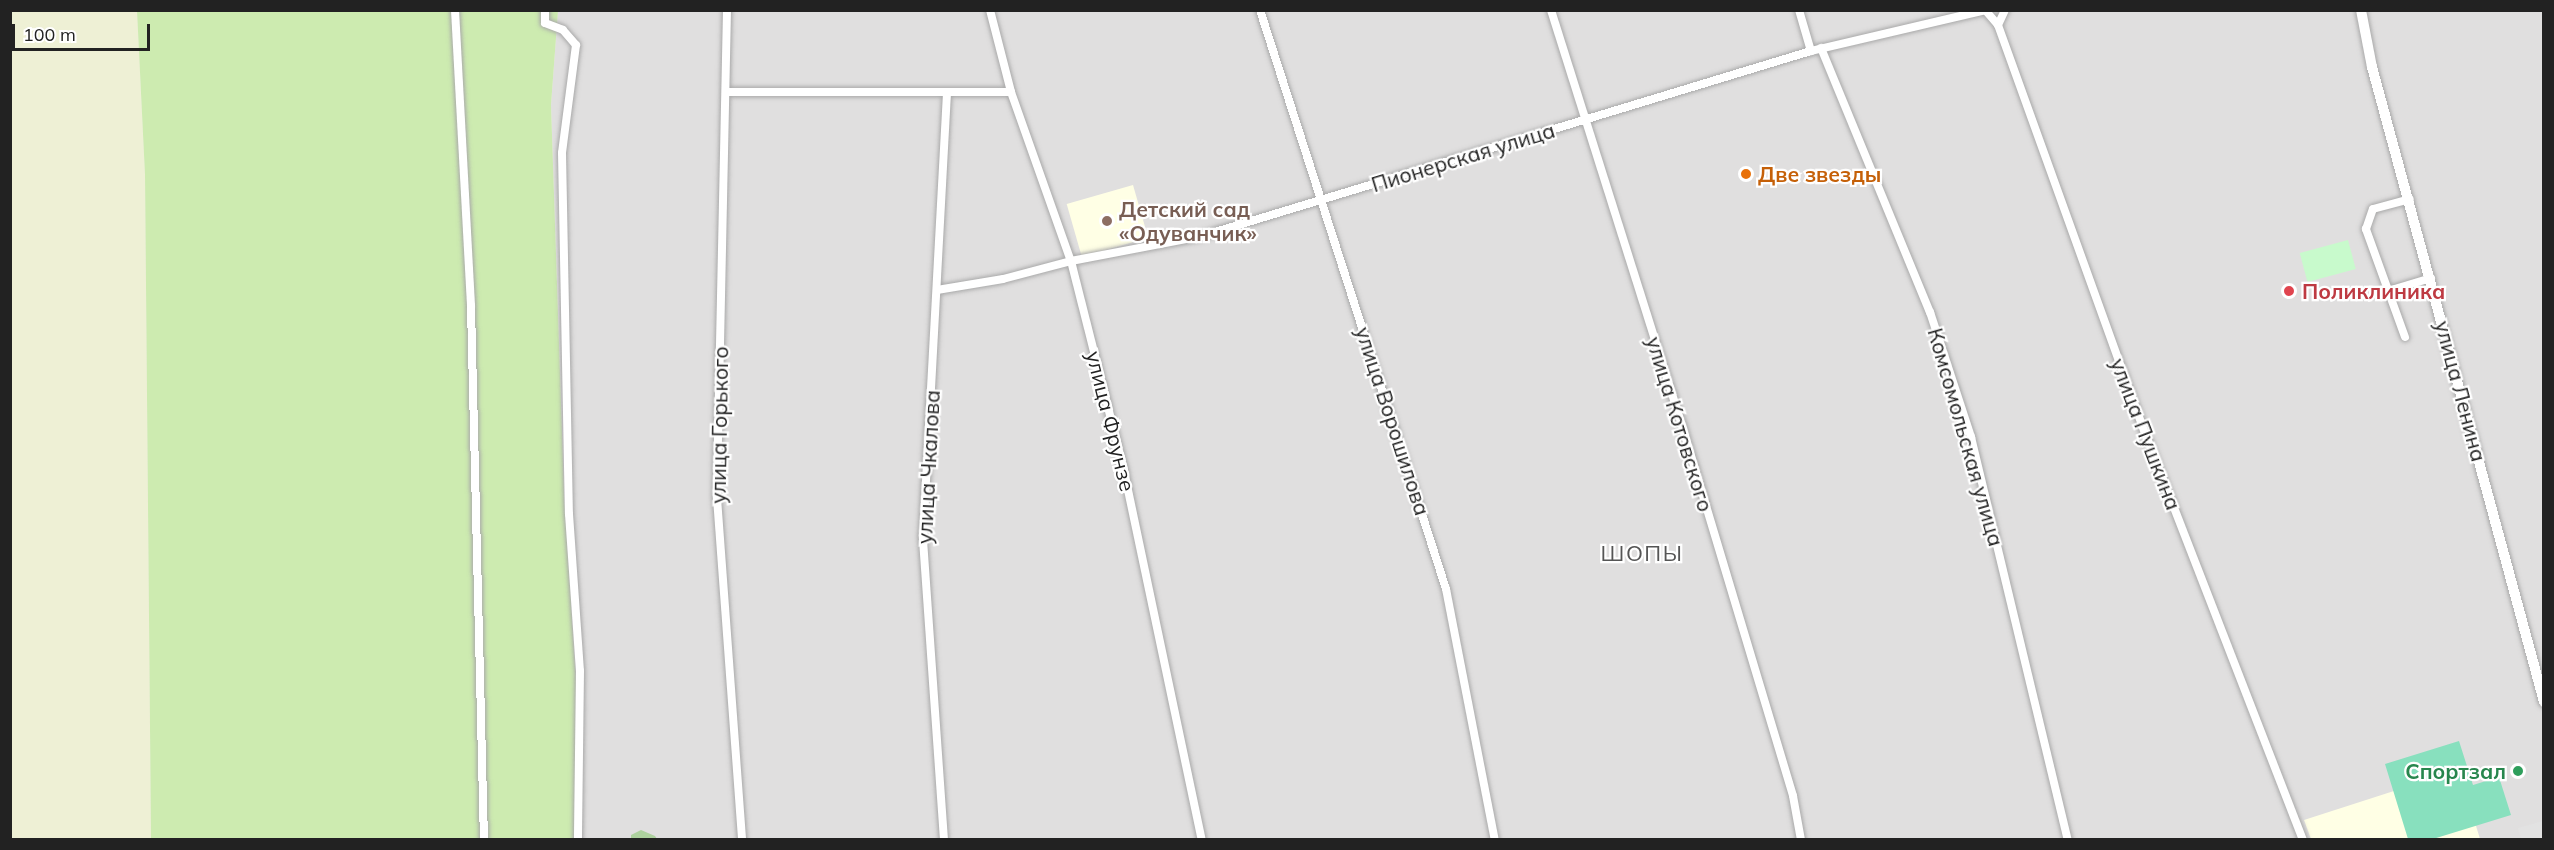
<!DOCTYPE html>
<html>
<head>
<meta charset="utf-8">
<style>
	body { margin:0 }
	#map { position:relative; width:2554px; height:850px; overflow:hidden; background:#f2efe9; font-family:Mulish,sans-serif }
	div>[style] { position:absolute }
	.residential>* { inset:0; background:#e0dfdf }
	.education>* { inset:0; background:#ffffe5; transform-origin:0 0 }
	.farmland>* { inset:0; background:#eef0d5 }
	.grass>* { inset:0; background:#cdebb0 }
	.forest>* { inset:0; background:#add19e }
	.park>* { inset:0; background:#c8facc; transform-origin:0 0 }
	.pitch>* { inset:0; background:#88e0be }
	.parking>* { inset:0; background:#e2e2e2 }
	.roads { filter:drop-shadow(0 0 2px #a9a9a9) drop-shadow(0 0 2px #a9a9a9) }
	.minor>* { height:8px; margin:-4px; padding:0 4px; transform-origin:4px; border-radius:4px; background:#fff }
	.tertiary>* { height:10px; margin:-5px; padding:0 5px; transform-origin:5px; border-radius:5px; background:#fff }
	.dots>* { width:16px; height:16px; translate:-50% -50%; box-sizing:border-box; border:3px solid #fff; border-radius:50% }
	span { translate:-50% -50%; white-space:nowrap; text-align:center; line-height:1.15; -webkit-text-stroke:4.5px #fff; paint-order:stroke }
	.street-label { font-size:21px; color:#222 }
	.food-label { font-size:21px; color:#c56008; font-weight:700 }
	.left { translate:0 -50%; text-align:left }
	.education-label { font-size:21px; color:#785e54; font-weight:700 }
	.health-label { font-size:21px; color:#be3a42; font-weight:700 }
	.leisure-label { font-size:21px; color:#27864d; font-weight:700 }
	.right { translate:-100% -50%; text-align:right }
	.neighbourhood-label { font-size:22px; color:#555; letter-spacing:1.5px }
	.frame { position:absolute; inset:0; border:12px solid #222; pointer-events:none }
	.scale { position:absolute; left:12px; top:24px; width:138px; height:27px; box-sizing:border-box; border:3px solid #222; border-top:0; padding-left:8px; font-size:18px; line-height:21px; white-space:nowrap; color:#222; -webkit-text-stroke:4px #fff; paint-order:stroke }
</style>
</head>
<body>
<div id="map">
	<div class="residential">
		<i style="clip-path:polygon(558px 10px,2543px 11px,2543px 839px,576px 839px,576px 682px,564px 492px,551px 105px)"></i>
	</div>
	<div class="education">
		<i style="left:1133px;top:185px;width:55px;height:69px;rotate:74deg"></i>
		<i style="clip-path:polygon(2459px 770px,2480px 839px,2311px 839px,2304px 820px)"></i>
	</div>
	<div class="farmland">
		<i style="clip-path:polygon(10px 11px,137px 11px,145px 175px,151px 839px,11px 839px)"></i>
	</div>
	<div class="grass">
		<i style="clip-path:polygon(137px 11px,558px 11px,551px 105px,564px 492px,576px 682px,576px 839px,151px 839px,145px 175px)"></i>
	</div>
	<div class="forest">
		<i style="clip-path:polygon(641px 830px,655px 836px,657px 839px,631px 839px,631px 835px)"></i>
	</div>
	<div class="park">
		<i style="left:2348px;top:240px;width:30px;height:50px;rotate:75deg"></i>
	</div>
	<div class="pitch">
		<i style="clip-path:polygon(2459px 741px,2473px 785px,2499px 777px,2511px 815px,2433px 839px,2408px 839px,2385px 764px)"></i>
	</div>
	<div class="parking">
		<i style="clip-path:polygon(2543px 821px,2543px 839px,2521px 839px,2518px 828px)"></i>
	</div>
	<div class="roads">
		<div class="minor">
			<i style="left:455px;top:10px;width:296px;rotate:86.9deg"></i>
			<i style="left:471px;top:306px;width:534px;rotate:88.61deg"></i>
			<i style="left:545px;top:10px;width:13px;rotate:90deg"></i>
			<i style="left:545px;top:23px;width:19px;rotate:21deg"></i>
			<i style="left:563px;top:30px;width:20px;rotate:49deg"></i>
			<i style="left:576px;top:45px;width:109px;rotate:97.4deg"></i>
			<i style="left:562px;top:153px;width:361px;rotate:88.9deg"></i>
			<i style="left:569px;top:514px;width:157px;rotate:86deg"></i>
			<i style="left:580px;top:671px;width:169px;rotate:90.7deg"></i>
			<i style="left:727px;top:10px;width:488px;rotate:91.2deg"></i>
			<i style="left:717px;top:498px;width:343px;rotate:85.8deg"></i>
			<i style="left:990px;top:10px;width:85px;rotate:75.6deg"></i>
			<i style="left:1011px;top:92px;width:179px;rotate:70.5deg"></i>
			<i style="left:1071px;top:261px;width:217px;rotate:75.8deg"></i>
			<i style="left:1124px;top:471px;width:377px;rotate:78.1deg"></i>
			<i style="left:1260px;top:10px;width:608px;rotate:72.19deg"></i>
			<i style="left:1446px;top:589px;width:256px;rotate:79deg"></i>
			<i style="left:1551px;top:10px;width:439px;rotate:72.5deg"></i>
			<i style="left:1683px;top:429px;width:383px;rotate:73.3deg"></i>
			<i style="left:1793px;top:796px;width:45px;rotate:79.7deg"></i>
			<i style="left:1799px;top:10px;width:43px;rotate:73.7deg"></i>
			<i style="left:1986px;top:11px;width:18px;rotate:49deg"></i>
			<i style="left:1998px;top:25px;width:439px;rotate:70.2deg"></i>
			<i style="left:2147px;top:438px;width:431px;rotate:68.8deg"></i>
			<i style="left:1998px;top:25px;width:17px;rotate:-65deg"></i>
			<i style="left:1821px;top:48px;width:286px;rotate:67.6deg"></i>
			<i style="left:1930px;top:312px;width:132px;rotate:71.8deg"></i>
			<i style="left:1971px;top:437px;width:415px;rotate:76.5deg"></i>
			<i style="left:727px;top:92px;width:284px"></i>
			<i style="left:937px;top:290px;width:67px;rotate:-9.5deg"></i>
			<i style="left:1003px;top:279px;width:70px;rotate:-14.8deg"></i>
			<i style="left:1071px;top:261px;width:133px;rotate:-10.8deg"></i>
			<i style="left:1202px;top:236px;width:636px;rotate:-16.9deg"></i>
			<i style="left:1811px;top:51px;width:180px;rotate:-13.2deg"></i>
			<i style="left:2388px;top:291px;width:45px;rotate:-16.8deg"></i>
			<i style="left:2405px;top:337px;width:115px;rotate:-109.9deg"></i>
			<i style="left:2366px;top:229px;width:21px;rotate:-71deg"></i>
			<i style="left:2373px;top:209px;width:38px;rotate:-15deg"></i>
			<i style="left:944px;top:840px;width:305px;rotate:-94deg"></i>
			<i style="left:923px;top:536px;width:442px;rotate:-86.9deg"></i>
		</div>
		<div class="tertiary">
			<i style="left:2361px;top:10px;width:58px;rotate:79.1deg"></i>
			<i style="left:2372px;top:67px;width:658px;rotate:74.84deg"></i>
		</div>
	</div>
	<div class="dots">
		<i style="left:1746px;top:174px;background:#e8710a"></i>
		<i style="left:1107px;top:221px;background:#8d6e63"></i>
		<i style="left:2289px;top:291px;background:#e0444e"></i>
		<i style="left:2518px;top:771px;background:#2e9e5b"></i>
	</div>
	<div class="street-label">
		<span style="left:1463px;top:157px;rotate:-17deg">Пионерская улица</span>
		<span style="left:2461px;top:391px;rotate:75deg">улица Ленина</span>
		<span style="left:1111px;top:421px;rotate:76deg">улица Фрунзе</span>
		<span style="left:1393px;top:421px;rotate:72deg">улица Ворошилова</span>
		<span style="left:1680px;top:424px;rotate:73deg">улица Котовского</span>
		<span style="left:719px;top:425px;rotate:-89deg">улица Горького</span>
		<span style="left:2146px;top:434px;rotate:69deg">улица Пушкина</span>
		<span style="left:1966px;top:437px;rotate:74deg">Комсомольская улица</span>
		<span style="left:928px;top:467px;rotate:-87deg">улица Чкалова</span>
	</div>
	<div class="food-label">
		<span class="left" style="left:1758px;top:174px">Две звезды</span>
	</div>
	<div class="education-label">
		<span class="left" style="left:1119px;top:221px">Детский сад<br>«Одуванчик»</span>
	</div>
	<div class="health-label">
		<span class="left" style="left:2302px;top:291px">Поликлиника</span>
	</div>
	<div class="leisure-label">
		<span class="right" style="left:2506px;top:771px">Спортзал</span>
	</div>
	<div class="neighbourhood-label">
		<span style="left:1642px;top:554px">ШОПЫ</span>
	</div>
	<div class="frame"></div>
	<div class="scale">100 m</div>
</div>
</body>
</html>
